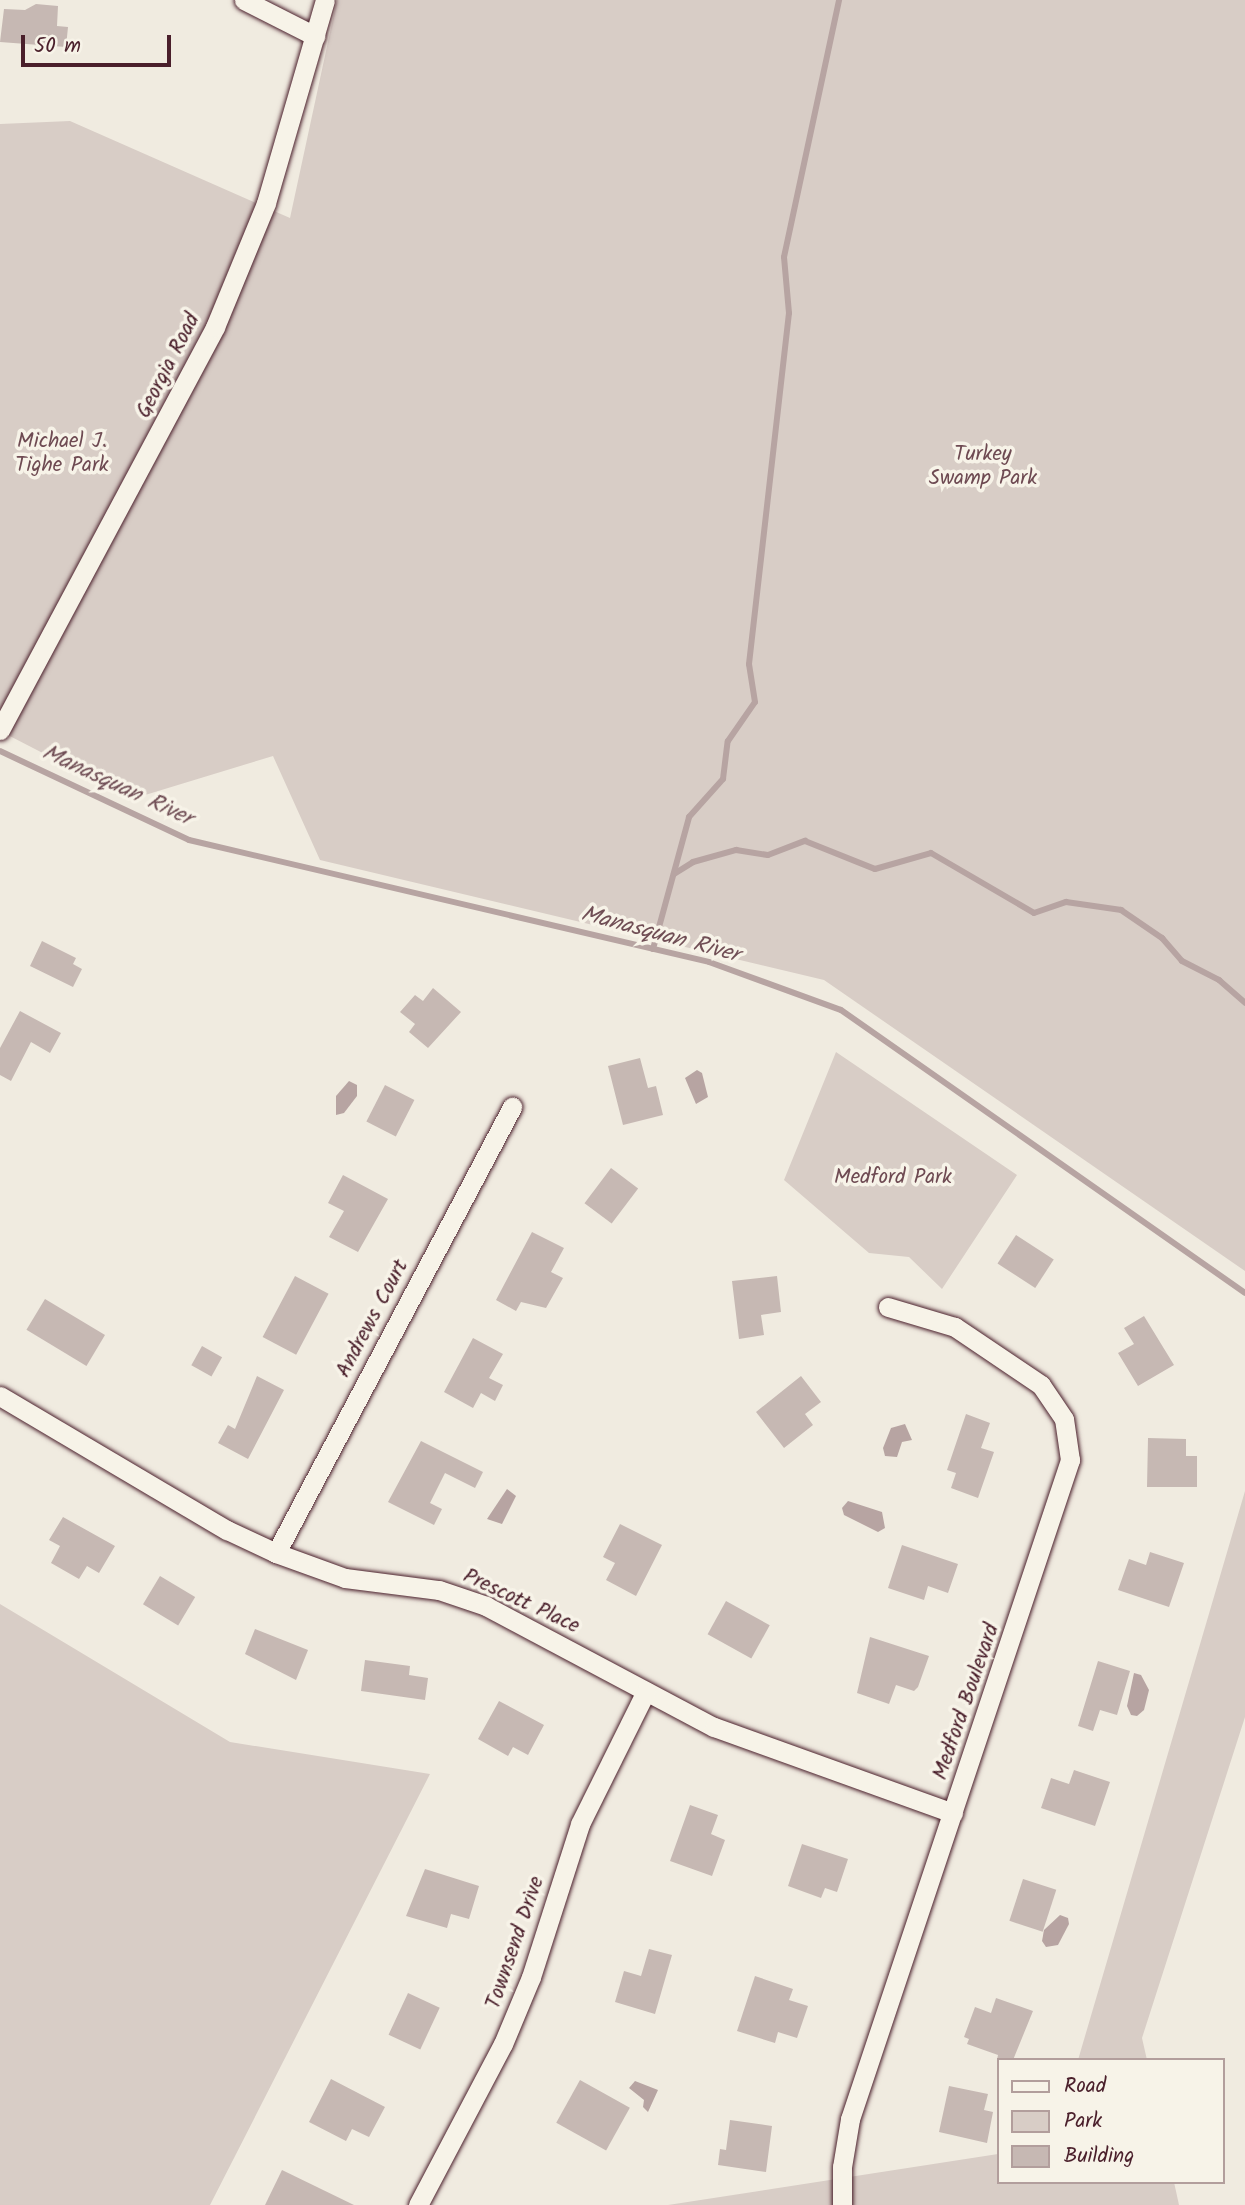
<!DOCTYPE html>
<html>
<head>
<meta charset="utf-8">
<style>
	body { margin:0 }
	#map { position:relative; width:1245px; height:2205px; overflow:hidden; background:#f0ebe0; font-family:Kalam,sans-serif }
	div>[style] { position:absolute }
	.green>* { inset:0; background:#d8cdc6 }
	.water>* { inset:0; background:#b7a4a2 }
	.stream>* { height:6px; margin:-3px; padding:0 3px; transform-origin:3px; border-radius:3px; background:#b7a4a2 }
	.building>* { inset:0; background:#c6b8b3; transform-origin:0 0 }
	.roads { filter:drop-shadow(0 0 2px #4a1f2b) drop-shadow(0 0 2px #4a1f2b) }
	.minor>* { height:19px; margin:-9.5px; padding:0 9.5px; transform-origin:9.5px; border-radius:9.5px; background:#f7f3e8 }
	span { translate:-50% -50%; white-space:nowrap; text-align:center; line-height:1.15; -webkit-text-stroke:7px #f7f3e8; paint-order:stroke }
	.street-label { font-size:21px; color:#4a1f2b }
	.park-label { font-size:21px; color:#6e4a52 }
	.water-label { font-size:23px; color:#704e55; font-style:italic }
	.legend { position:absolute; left:997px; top:2058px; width:228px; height:126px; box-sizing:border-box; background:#f7f3e8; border:2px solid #b29e9c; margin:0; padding:9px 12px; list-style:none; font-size:21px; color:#4a1f2b }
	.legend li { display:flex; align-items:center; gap:14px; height:35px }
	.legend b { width:35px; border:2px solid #b29e9c }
	.scale { position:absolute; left:21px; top:35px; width:150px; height:32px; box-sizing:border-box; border:4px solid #4a1f2b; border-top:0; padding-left:9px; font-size:21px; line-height:24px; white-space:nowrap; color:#4a1f2b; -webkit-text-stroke:5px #f7f3e8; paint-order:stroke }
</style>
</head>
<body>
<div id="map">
	<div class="green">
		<i style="clip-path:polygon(337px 0,1245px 0,1245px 1271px,824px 980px,320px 860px,273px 756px,132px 799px,0 731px,0 124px,70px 121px,290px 218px)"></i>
		<i style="clip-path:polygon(836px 1052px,1017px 1175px,942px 1289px,909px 1257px,869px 1253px,784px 1180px)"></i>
		<i style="clip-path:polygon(1245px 1491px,1245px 1717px,1142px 2038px,1147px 2060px,1078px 2060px)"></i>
		<i style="clip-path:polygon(0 1604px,230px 1742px,430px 1774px,210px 2205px,0 2205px)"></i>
		<i style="clip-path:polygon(998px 2154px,998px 2182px,1174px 2182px,1179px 2205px,668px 2205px)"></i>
	</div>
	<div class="water">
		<i style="clip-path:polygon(697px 1070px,702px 1073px,708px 1097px,696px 1104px,685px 1078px)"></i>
		<i style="clip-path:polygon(349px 1081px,357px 1085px,357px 1096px,344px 1113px,336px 1115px,336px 1096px)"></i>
		<i style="clip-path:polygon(905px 1424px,912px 1440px,902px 1442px,897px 1457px,885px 1456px,883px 1448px,891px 1428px)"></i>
		<i style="clip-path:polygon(507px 1489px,516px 1496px,502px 1524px,487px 1519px)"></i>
		<i style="clip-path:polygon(848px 1501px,882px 1512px,885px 1528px,878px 1532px,844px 1515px,842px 1508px)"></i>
		<i style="clip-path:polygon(1134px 1673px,1141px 1675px,1149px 1690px,1144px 1710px,1137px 1716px,1131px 1715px,1127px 1706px)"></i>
		<i style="clip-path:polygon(1060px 1915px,1068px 1918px,1069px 1924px,1058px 1945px,1046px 1947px,1042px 1941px,1044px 1930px)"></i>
		<i style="clip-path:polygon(635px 2081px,658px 2090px,648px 2112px,643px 2107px,644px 2100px,629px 2088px)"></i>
	</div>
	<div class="stream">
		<i style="left:0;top:751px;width:209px;rotate:25.2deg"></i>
		<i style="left:189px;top:840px;width:534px;rotate:13.2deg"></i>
		<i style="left:709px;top:962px;width:140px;rotate:20deg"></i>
		<i style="left:841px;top:1010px;width:493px;rotate:35deg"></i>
		<i style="left:674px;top:874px;width:22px;rotate:-32deg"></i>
		<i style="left:693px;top:862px;width:45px;rotate:-15.6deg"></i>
		<i style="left:736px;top:850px;width:32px;rotate:9deg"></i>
		<i style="left:768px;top:855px;width:40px;rotate:-21deg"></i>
		<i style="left:805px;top:841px;width:75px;rotate:21.8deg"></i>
		<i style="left:875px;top:869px;width:58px;rotate:-15.9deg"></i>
		<i style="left:931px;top:853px;width:119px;rotate:30.2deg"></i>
		<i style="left:1034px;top:913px;width:34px;rotate:-19deg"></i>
		<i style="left:1066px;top:902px;width:56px;rotate:8.3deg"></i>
		<i style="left:1121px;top:910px;width:50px;rotate:34.3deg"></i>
		<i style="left:1162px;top:938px;width:30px;rotate:49deg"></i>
		<i style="left:1182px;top:961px;width:42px;rotate:27.2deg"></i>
		<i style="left:1219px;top:980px;width:35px;rotate:41deg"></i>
		<i style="left:653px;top:949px;width:137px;rotate:-74.7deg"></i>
		<i style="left:689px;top:817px;width:51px;rotate:-48.2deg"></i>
		<i style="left:723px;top:779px;width:38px;rotate:-83deg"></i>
		<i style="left:728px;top:741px;width:47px;rotate:-55.3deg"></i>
		<i style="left:755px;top:702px;width:38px;rotate:-99deg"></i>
		<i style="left:749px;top:664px;width:353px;rotate:-83.5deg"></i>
		<i style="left:789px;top:313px;width:56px;rotate:-95.1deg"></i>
		<i style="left:784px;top:257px;width:263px;rotate:-77.9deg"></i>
	</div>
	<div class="building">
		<i style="clip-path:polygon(36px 4px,58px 6px,57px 26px,68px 27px,66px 47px,0 42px,4px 9px,25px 10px)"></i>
		<i style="clip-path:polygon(42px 941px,76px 958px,73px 964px,82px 969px,73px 987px,30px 966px)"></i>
		<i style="clip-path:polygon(433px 988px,461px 1012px,428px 1048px,409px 1032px,415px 1024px,400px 1012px,415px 995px,423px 1001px)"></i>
		<i style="clip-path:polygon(20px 1011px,61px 1033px,50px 1053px,31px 1042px,11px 1081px,0 1075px,0 1048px)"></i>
		<i style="clip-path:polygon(640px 1058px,648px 1088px,656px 1086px,663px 1115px,623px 1125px,608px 1066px)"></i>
		<i style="left:385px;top:1085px;width:33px;height:41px;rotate:27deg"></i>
		<i style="left:611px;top:1168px;width:34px;height:44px;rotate:37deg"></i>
		<i style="clip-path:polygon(343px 1175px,388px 1199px,358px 1252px,329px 1237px,344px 1211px,328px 1203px)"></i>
		<i style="clip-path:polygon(532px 1232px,564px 1248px,551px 1272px,563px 1278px,546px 1308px,521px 1302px,516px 1311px,496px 1300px)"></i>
		<i style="left:1016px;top:1235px;width:45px;height:34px;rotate:33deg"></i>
		<i style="left:295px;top:1276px;width:38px;height:69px;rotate:28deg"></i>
		<i style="clip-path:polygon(777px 1276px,781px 1312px,761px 1315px,764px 1335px,739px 1339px,732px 1281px)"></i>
		<i style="left:45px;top:1299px;width:70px;height:36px;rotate:31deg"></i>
		<i style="clip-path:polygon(1144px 1316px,1174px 1365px,1138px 1386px,1118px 1353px,1134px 1344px,1124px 1328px)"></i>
		<i style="clip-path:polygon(473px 1338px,503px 1354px,489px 1378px,503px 1385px,495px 1401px,481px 1393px,473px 1408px,444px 1392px)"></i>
		<i style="left:202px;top:1346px;width:23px;height:22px;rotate:29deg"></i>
		<i style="clip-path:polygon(257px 1376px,284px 1390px,248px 1459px,218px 1443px,228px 1425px,235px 1429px)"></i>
		<i style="clip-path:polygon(801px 1376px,821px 1402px,805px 1414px,813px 1425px,784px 1448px,756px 1412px)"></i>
		<i style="clip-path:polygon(966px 1414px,990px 1423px,981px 1448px,994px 1452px,978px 1498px,951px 1488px,956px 1473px,947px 1470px)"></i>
		<i style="clip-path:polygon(1148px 1438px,1186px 1439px,1186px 1456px,1197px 1456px,1197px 1487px,1147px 1487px)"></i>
		<i style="clip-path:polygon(421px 1441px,483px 1472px,475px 1488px,445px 1473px,430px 1503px,442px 1509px,434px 1525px,388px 1502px)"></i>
		<i style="clip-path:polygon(63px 1517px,115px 1546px,99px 1573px,87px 1566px,79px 1579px,51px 1563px,60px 1546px,49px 1540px)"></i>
		<i style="clip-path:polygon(620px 1524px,662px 1545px,636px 1596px,606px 1580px,615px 1563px,603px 1557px)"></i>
		<i style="clip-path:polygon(902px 1545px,958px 1564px,948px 1593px,928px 1586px,924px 1600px,888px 1588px)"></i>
		<i style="clip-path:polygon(1150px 1552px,1184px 1563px,1169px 1607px,1118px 1590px,1129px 1559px,1146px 1565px)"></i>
		<i style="left:160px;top:1576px;width:41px;height:33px;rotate:31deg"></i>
		<i style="left:726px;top:1601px;width:50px;height:38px;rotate:29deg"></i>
		<i style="clip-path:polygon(255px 1629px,308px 1650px,296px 1680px,245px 1654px)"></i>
		<i style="clip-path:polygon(870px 1637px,929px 1656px,918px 1687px,914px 1691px,896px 1685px,889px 1704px,857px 1693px)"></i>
		<i style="clip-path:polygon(365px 1660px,410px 1666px,409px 1675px,428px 1678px,425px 1700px,361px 1691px)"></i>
		<i style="clip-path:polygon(1098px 1661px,1130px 1671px,1117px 1715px,1100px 1710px,1093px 1731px,1078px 1726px)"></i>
		<i style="clip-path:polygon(499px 1701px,544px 1725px,528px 1755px,513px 1747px,508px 1756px,478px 1739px)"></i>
		<i style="clip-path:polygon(1074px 1770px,1110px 1782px,1095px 1826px,1041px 1808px,1051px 1778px,1069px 1784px)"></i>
		<i style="clip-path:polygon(690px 1805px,718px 1815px,711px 1834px,725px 1840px,712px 1876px,670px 1861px)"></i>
		<i style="clip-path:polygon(802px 1844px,848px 1859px,837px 1892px,825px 1888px,821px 1898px,788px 1886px)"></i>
		<i style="clip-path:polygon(425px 1869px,479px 1886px,469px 1919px,451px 1914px,447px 1928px,406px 1916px)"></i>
		<i style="left:1023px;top:1879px;width:35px;height:44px;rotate:18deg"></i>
		<i style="clip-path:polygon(649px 1949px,672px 1955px,655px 2014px,615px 2002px,624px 1971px,641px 1976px)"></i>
		<i style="clip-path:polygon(755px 1976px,793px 1989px,789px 2000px,808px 2006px,797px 2038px,778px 2032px,775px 2043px,737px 2031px)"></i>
		<i style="left:408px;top:1993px;width:35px;height:46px;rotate:25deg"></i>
		<i style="clip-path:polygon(996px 1998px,1033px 2011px,1013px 2060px,997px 2060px,998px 2055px,967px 2044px,969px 2039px,964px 2037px,975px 2007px,991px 2013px)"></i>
		<i style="clip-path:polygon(331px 2079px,385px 2107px,369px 2137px,352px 2129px,346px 2141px,309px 2122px)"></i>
		<i style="left:580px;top:2080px;width:57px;height:49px;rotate:29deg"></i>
		<i style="clip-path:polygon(949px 2086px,988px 2094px,984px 2110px,993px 2112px,987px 2143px,939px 2132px)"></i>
		<i style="clip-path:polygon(730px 2120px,772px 2126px,766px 2172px,718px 2165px,720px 2149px,726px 2150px)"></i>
		<i style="clip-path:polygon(282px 2170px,354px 2205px,265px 2205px)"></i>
	</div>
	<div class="roads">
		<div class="minor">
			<i style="left:244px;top:0;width:80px;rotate:26.9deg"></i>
			<i style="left:0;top:730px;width:457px;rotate:-61.9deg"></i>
			<i style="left:215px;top:327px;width:134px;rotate:-67.6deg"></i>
			<i style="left:266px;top:203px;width:211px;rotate:-73.8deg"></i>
			<i style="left:0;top:1396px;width:264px;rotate:30.6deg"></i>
			<i style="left:227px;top:1530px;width:54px;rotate:25.1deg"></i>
			<i style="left:276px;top:1553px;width:73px;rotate:19.9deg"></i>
			<i style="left:345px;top:1578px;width:95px;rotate:7.3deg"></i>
			<i style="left:439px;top:1590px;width:50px;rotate:18.8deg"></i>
			<i style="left:486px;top:1606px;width:258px;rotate:28deg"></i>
			<i style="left:714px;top:1727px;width:254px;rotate:19.8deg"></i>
			<i style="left:276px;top:1553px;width:505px;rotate:-62.11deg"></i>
			<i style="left:418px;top:2205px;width:182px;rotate:-62.2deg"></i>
			<i style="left:503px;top:2044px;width:73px;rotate:-67.3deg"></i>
			<i style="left:531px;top:1977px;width:161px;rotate:-72.2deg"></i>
			<i style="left:580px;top:1824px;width:148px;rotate:-63.6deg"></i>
			<i style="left:842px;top:2205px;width:38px;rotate:-90deg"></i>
			<i style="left:842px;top:2167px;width:49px;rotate:-80.5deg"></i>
			<i style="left:850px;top:2119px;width:695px;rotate:-71.54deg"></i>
			<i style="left:1070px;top:1460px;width:41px;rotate:-98.3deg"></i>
			<i style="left:1064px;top:1419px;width:41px;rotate:-124.1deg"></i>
			<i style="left:1041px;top:1385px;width:104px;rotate:-146deg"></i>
			<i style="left:955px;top:1327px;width:70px;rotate:-163.4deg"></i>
		</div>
	</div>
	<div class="street-label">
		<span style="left:169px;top:366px;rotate:-63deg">Georgia Road</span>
		<span style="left:373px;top:1319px;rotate:-62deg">Andrews Court</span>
		<span style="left:521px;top:1602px;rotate:25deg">Prescott Place</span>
		<span style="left:967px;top:1702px;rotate:-71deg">Medford Boulevard</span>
		<span style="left:516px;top:1943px;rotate:-71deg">Townsend Drive</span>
	</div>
	<div class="park-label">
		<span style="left:62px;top:454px">Michael J.<br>Tighe Park</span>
		<span style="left:983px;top:467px">Turkey<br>Swamp Park</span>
		<span style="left:893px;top:1178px">Medford Park</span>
	</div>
	<div class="water-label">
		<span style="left:117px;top:786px;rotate:25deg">Manasquan River</span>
		<span style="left:660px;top:935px;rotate:15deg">Manasquan River</span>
	</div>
	<ul class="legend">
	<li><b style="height:9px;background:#f7f3e8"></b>Road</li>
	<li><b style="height:19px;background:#d8cdc6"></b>Park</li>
	<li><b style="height:19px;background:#c6b8b3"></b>Building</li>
	</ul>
	<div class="scale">50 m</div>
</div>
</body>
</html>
